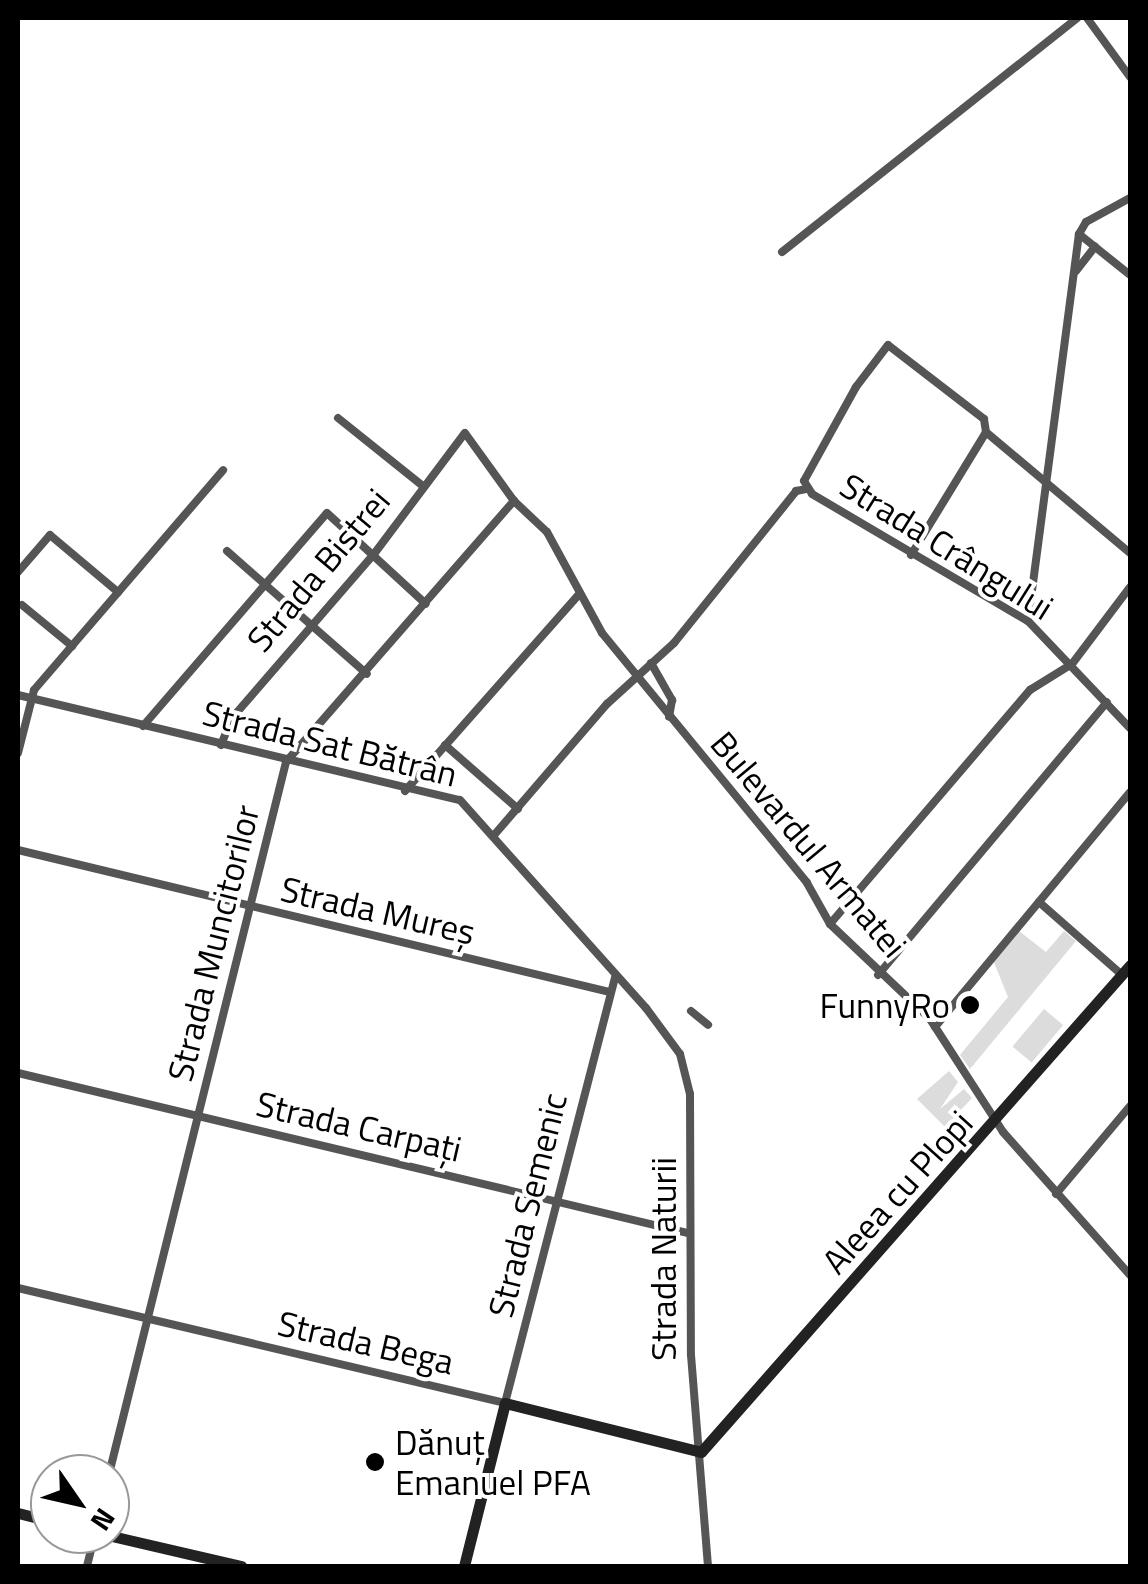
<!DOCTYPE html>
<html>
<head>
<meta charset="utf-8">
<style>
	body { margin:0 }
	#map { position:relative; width:1148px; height:1584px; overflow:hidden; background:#fff; font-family:"Titillium Web",sans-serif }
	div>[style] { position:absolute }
	.green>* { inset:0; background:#dcdcdc; transform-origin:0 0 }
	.street>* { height:8px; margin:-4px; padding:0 4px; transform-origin:4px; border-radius:4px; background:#555 }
	.secondary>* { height:11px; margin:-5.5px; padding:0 5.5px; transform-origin:5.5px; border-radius:5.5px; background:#222 }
	.dots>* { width:28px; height:28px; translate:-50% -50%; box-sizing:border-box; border:5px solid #fff; border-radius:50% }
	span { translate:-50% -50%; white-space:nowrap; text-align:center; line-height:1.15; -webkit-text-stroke:8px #fff; paint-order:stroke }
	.street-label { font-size:35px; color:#000 }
	.poi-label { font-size:35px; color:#000 }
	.right { translate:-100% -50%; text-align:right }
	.left { translate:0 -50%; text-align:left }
	.frame { position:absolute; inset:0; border:20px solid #000; pointer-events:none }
	.north { position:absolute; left:30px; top:1454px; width:100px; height:100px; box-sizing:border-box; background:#fff; border:2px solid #999; border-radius:50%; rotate:124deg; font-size:28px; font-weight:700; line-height:40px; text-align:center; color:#000 }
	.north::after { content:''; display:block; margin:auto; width:35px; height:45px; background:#000; clip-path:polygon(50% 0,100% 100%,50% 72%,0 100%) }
</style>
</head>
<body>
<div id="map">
	<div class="green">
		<i style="clip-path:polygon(1019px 931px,1046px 952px,1064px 931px,1076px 941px,970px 1069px,960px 1055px,1008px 997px,993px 960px)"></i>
		<i style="left:1044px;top:1009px;width:25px;height:49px;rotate:40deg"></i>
		<i style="clip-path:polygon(949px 1071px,958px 1082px,940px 1109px,964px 1089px,972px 1098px,945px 1127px,917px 1099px)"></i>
	</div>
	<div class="street">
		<i style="left:1087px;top:18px;width:73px;rotate:53.9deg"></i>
		<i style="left:1079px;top:234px;width:65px;rotate:38.8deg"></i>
		<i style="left:782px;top:252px;width:377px;rotate:-38.4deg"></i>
		<i style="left:1076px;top:271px;width:31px;rotate:-52deg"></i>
		<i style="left:338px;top:418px;width:109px;rotate:38.7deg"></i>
		<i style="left:227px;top:551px;width:186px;rotate:41.3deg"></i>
		<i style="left:1130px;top:553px;width:188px;rotate:-140deg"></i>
		<i style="left:986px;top:432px;width:13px;rotate:-99deg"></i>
		<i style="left:984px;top:419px;width:121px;rotate:-142.4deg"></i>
		<i style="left:888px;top:345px;width:53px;rotate:127.3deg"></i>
		<i style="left:856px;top:387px;width:107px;rotate:119deg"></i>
		<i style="left:804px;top:481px;width:15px;rotate:58deg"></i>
		<i style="left:812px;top:494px;width:251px;rotate:30.5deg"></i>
		<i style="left:1028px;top:621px;width:148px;rotate:46.4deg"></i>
		<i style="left:911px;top:555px;width:144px;rotate:-58.6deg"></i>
		<i style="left:18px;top:572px;width:49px;rotate:-49.1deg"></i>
		<i style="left:50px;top:535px;width:89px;rotate:40deg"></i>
		<i style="left:22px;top:605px;width:65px;rotate:39.4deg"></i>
		<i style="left:1028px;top:621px;width:390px;rotate:-82.5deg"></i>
		<i style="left:1079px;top:234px;width:14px;rotate:-60deg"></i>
		<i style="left:1086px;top:222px;width:50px;rotate:-28.6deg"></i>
		<i style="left:651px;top:663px;width:43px;rotate:60.4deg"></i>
		<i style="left:672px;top:700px;width:17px;rotate:100deg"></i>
		<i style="left:1072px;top:664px;width:96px;rotate:-53deg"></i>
		<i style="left:18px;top:695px;width:454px;rotate:13.4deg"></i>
		<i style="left:460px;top:800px;width:279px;rotate:48.2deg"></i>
		<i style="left:646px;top:1008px;width:57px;rotate:53.5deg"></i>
		<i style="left:680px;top:1054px;width:41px;rotate:76deg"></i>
		<i style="left:690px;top:1094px;width:261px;rotate:89.8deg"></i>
		<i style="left:691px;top:1355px;width:212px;rotate:85.4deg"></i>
		<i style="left:143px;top:726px;width:281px;rotate:-49.2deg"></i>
		<i style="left:327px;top:513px;width:134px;rotate:42.6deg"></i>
		<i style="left:221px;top:745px;width:29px;rotate:-68deg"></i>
		<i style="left:232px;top:718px;width:217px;rotate:-49.1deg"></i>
		<i style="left:374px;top:554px;width:151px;rotate:-53.1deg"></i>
		<i style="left:465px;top:433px;width:84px;rotate:54.2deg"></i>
		<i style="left:514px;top:501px;width:45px;rotate:43.2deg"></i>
		<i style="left:547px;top:532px;width:115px;rotate:61.4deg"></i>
		<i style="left:602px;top:633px;width:323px;rotate:50.6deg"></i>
		<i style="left:807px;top:883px;width:47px;rotate:60.7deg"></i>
		<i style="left:830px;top:924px;width:138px;rotate:43.5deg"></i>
		<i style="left:930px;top:1019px;width:135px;rotate:57.1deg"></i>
		<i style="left:1003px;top:1132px;width:191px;rotate:48.4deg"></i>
		<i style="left:445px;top:745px;width:97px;rotate:41.2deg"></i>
		<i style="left:18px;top:753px;width:65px;rotate:-75.7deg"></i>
		<i style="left:34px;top:690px;width:290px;rotate:-49.3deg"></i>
		<i style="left:405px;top:791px;width:263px;rotate:-48.5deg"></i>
		<i style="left:495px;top:834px;width:172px;rotate:-49.3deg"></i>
		<i style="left:607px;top:704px;width:91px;rotate:-42.3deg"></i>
		<i style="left:674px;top:643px;width:195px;rotate:-51.2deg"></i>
		<i style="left:796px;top:491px;width:10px;rotate:-11deg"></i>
		<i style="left:18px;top:850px;width:609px;rotate:13.49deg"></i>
		<i style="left:1039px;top:902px;width:111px;rotate:41.3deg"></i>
		<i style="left:830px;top:924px;width:308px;rotate:-49.5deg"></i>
		<i style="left:1030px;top:690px;width:49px;rotate:-31.8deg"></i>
		<i style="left:878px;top:975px;width:356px;rotate:-50deg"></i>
		<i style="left:691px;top:1011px;width:22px;rotate:39deg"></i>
		<i style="left:935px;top:1027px;width:305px;rotate:-50.3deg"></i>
		<i style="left:18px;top:1073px;width:689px;rotate:13.43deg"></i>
		<i style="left:1056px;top:1194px;width:115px;rotate:-49.9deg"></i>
		<i style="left:18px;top:1288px;width:500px;rotate:13.29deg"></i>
		<i style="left:505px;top:1403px;width:442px;rotate:-75.5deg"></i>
		<i style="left:109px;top:1474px;width:734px;rotate:-76.04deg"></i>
		<i style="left:286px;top:762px;width:347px;rotate:-48.9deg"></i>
		<i style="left:87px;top:1566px;width:33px;rotate:-76deg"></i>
	</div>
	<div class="secondary">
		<i style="left:18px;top:1513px;width:33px;rotate:14deg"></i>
		<i style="left:103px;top:1534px;width:142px;rotate:13.1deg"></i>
		<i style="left:464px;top:1566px;width:168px;rotate:-75.9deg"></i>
		<i style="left:505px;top:1403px;width:202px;rotate:14deg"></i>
		<i style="left:701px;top:1452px;width:649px;rotate:-48.62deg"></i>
	</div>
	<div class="dots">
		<i style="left:970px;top:1005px;background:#000"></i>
		<i style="left:375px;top:1462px;background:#000"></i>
	</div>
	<div class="street-label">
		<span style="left:947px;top:546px;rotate:32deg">Strada Crângului</span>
		<span style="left:318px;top:570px;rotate:-50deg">Strada Bistrei</span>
		<span style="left:330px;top:743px;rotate:14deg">Strada Sat Bătrân</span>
		<span style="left:809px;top:844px;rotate:50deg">Bulevardul Armatei</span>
		<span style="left:378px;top:910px;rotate:13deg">Strada Mureș</span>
		<span style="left:213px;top:943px;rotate:-76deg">Strada Muncitorilor</span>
		<span style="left:359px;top:1126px;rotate:13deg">Strada Carpați</span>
		<span style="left:897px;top:1192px;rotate:-48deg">Aleea cu Plopi</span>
		<span style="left:527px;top:1205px;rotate:-76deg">Strada Semenic</span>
		<span style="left:663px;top:1259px;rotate:-90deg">Strada Naturii</span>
		<span style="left:366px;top:1342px;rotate:13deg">Strada Bega</span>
	</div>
	<div class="poi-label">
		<span class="right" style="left:950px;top:1005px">FunnyRo</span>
		<span class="left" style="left:395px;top:1462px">Dănuț<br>Emanuel PFA</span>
	</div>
	<div class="frame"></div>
	<div class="north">N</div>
</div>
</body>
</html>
